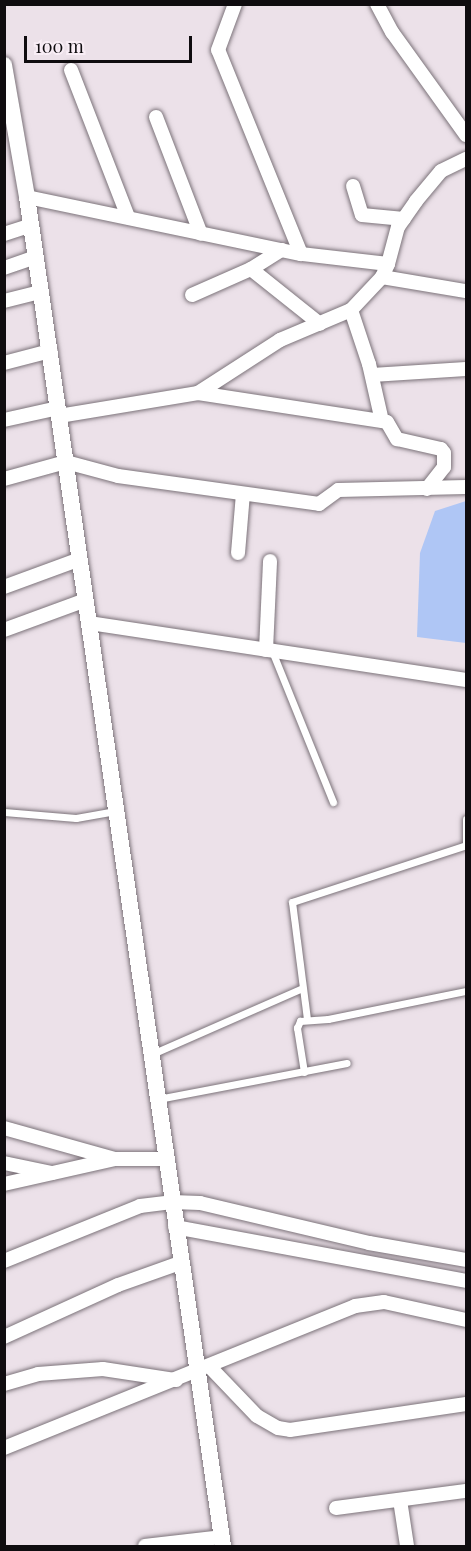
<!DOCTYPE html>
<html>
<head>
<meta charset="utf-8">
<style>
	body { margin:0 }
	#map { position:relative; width:471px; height:1551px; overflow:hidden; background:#ece1e9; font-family:"Playfair Display",serif }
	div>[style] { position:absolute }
	.water>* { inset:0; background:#afc6f5 }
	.roads { filter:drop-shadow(0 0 2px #7c737a) drop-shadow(0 0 2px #7c737a) }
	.service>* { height:7px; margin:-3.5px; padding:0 3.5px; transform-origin:3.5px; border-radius:3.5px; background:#fff }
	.minor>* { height:14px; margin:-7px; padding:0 7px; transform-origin:7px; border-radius:7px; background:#fff }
	.tertiary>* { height:16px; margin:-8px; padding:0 8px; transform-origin:8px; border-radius:8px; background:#fff }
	span { translate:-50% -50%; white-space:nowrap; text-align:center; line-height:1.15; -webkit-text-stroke:6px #f9eef6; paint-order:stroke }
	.frame { position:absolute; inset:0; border:6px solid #0f0c0f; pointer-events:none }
	.scale { position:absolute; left:24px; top:36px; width:168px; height:27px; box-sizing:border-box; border:3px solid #0f0c0f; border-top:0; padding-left:8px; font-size:18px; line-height:21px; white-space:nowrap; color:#0f0c0f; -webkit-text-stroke:4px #f9eef6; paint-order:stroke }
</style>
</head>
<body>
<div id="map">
	<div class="water">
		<i style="clip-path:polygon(466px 501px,466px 643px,417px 637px,420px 553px,435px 511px)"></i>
	</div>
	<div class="roads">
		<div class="service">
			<i style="left:272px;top:651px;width:163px;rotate:68deg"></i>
			<i style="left:4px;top:812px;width:72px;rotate:4.8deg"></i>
			<i style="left:76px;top:818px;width:40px;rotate:-10deg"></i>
			<i style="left:466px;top:819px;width:26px;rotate:90deg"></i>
			<i style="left:307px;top:1019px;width:118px;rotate:-97.3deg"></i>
			<i style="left:292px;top:902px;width:183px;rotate:-18.1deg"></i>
			<i style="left:152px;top:1054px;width:164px;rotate:-23.7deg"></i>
			<i style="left:304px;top:1072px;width:45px;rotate:-99deg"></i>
			<i style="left:297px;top:1028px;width:8px;rotate:-67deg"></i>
			<i style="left:300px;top:1021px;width:28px;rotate:-4deg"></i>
			<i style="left:328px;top:1019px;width:141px;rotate:-11.5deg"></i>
			<i style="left:158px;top:1099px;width:192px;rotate:-10.8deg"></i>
		</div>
		<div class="minor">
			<i style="left:377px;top:4px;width:32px;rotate:62deg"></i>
			<i style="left:392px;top:32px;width:127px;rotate:54.3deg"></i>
			<i style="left:71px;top:70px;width:158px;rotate:68.8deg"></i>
			<i style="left:156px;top:117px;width:125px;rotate:69deg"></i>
			<i style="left:353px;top:186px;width:30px;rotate:73deg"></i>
			<i style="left:362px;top:215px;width:42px;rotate:5.4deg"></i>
			<i style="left:27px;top:197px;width:280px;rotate:11.8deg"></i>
			<i style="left:301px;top:254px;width:220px;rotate:-112.1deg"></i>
			<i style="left:218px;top:50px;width:49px;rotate:-69.7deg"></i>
			<i style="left:4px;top:234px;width:28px;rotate:-18deg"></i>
			<i style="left:388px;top:264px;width:38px;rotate:-75deg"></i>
			<i style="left:398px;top:227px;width:32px;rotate:-55deg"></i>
			<i style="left:416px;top:201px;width:39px;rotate:-50deg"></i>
			<i style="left:441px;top:171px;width:28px;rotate:-26deg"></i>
			<i style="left:4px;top:268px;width:34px;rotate:-19deg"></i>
			<i style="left:251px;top:269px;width:88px;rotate:38.6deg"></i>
			<i style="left:382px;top:277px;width:85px;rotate:9.5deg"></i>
			<i style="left:192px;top:295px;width:64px;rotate:-23.8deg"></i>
			<i style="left:251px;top:269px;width:36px;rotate:-32deg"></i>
			<i style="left:4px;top:301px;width:38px;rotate:-14deg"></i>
			<i style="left:351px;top:310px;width:57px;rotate:71.6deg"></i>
			<i style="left:369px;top:364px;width:58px;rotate:77.2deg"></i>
			<i style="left:4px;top:363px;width:48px;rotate:-14.6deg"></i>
			<i style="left:372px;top:375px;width:94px;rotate:-3.7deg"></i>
			<i style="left:198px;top:393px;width:191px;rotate:8.7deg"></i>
			<i style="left:387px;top:422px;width:20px;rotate:60deg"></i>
			<i style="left:397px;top:439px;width:45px;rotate:12.8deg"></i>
			<i style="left:441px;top:449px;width:5px;rotate:53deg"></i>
			<i style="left:444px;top:453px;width:14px;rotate:90deg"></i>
			<i style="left:444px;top:467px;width:28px;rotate:128deg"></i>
			<i style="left:59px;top:416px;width:141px;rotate:-9.4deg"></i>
			<i style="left:198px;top:393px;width:98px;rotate:-32.9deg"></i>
			<i style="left:280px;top:340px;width:77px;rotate:-22.9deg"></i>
			<i style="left:351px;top:310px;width:45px;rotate:-46.8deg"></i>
			<i style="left:382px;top:277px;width:14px;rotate:-65deg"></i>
			<i style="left:388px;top:264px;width:88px;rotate:-173.4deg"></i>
			<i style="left:4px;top:420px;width:55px;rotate:-12.5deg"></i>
			<i style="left:4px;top:479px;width:64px;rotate:-15.3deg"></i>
			<i style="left:66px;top:462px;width:54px;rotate:15.1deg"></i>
			<i style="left:118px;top:476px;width:203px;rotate:7.9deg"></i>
			<i style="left:319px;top:504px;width:24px;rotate:-36deg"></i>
			<i style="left:338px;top:490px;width:128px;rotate:-1.3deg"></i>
			<i style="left:238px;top:553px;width:59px;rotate:-85.2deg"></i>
			<i style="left:4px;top:587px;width:81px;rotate:-20.2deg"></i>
			<i style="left:89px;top:623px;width:381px;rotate:8.6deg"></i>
			<i style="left:4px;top:630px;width:87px;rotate:-20.1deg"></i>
			<i style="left:266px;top:650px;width:89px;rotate:-87.4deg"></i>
			<i style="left:4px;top:1128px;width:115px;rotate:15.6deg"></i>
			<i style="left:4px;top:1163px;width:49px;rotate:11.8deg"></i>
			<i style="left:4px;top:1184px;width:114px;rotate:-12.7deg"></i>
			<i style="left:115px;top:1159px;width:51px"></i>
			<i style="left:175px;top:1227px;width:296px;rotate:10.5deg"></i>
			<i style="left:4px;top:1261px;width:147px;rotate:-22deg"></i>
			<i style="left:140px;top:1206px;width:32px;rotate:-7deg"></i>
			<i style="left:172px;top:1202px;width:28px;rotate:2deg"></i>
			<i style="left:200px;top:1203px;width:174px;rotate:13.3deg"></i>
			<i style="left:369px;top:1243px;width:98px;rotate:9.9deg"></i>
			<i style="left:4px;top:1337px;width:125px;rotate:-24.5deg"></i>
			<i style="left:118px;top:1285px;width:66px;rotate:-19.5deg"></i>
			<i style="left:209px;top:1366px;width:69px;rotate:46.2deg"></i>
			<i style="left:257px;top:1416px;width:24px;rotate:30deg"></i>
			<i style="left:278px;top:1428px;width:12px;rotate:9deg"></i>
			<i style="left:290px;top:1430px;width:178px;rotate:-8.4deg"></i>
			<i style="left:4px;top:1384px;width:35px;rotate:-16deg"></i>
			<i style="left:38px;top:1374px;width:65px;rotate:-4.4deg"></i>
			<i style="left:103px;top:1369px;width:74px;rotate:8.6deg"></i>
			<i style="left:4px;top:1448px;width:379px;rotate:-22deg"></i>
			<i style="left:355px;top:1306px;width:29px;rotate:-8deg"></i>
			<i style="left:384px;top:1302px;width:84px;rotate:12.4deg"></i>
			<i style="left:400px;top:1500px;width:47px;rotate:81.3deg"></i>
			<i style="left:336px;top:1508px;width:131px;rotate:-7.5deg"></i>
			<i style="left:145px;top:1546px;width:78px;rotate:-6.7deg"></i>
		</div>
		<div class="tertiary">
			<i style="left:4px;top:65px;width:134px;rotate:80.1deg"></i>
			<i style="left:27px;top:197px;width:1363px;rotate:81.73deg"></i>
		</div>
	</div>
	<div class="frame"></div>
	<div class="scale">100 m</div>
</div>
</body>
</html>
